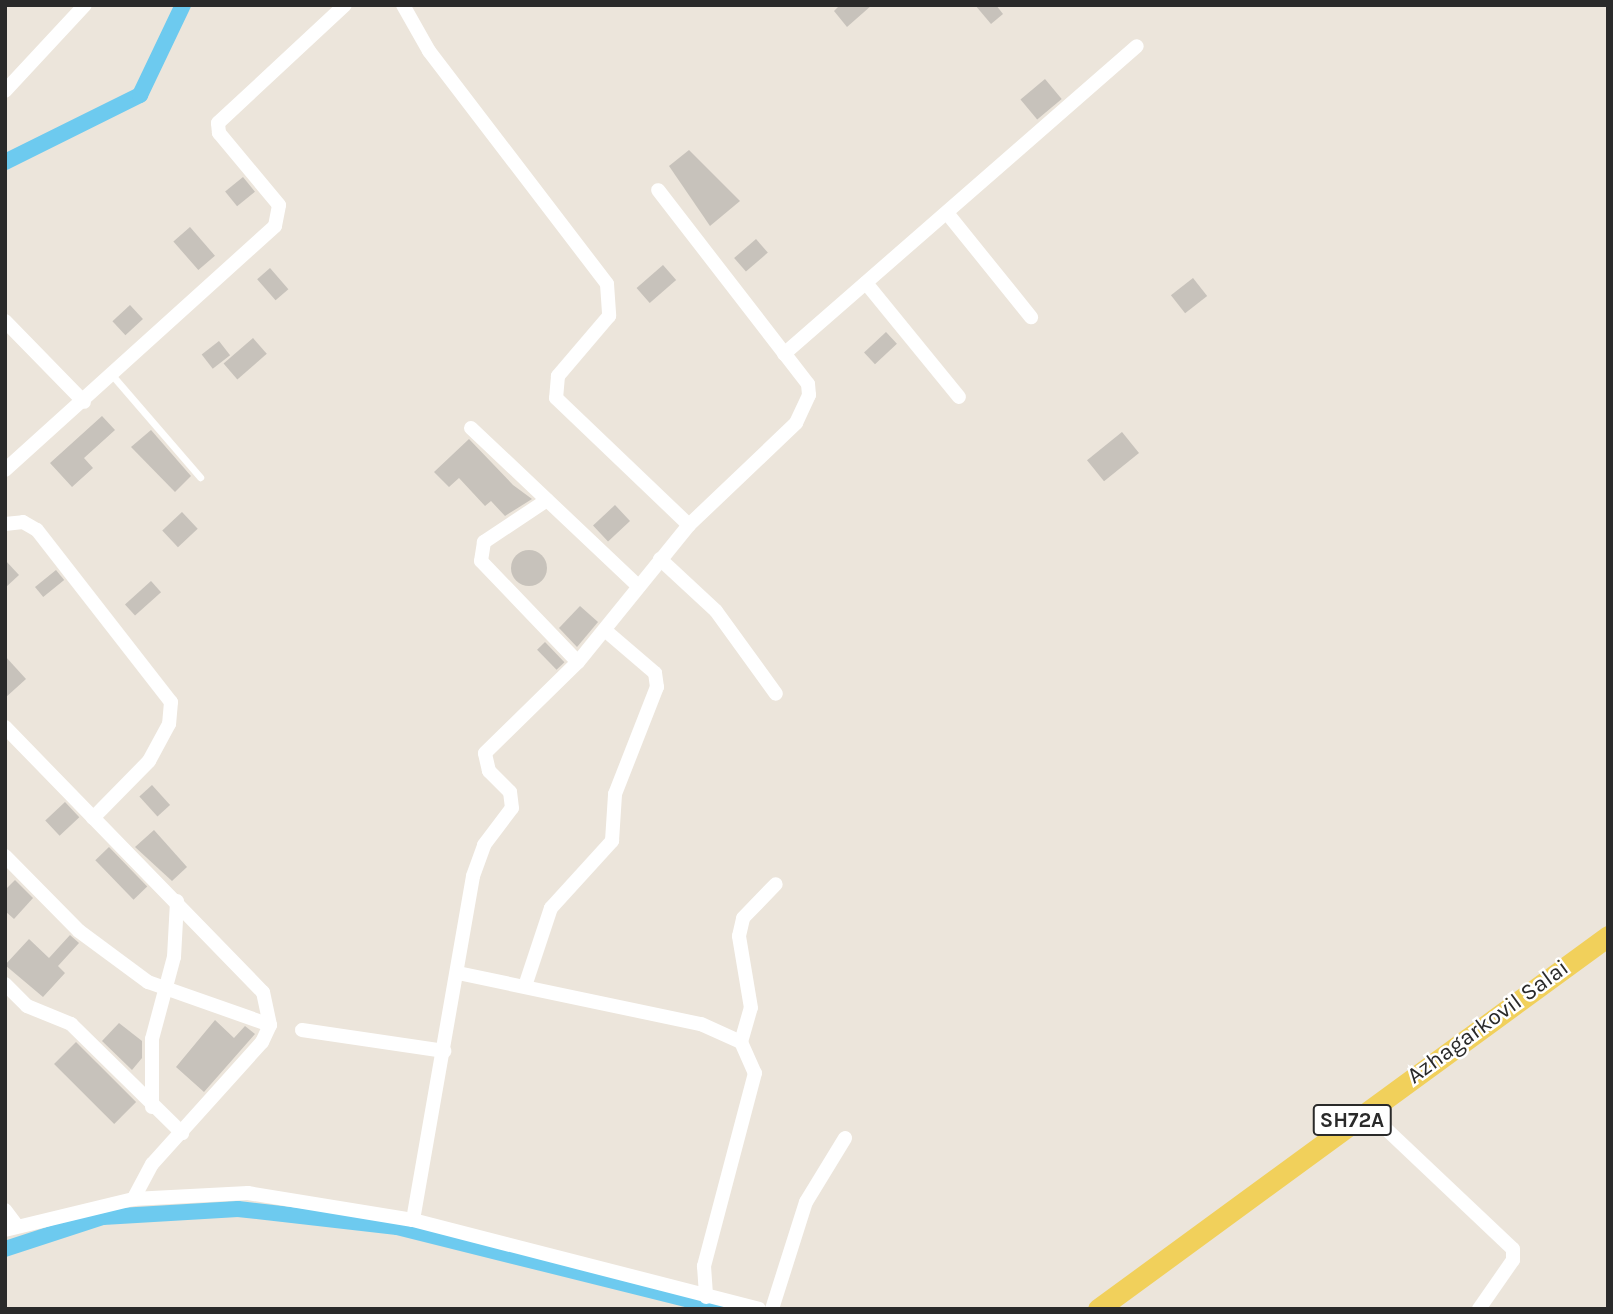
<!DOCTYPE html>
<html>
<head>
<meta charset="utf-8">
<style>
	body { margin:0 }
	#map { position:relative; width:1613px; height:1314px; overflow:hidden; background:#ece5db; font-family:Karla,sans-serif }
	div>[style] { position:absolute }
	.canal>* { height:16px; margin:-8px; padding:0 8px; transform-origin:8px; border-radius:8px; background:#6dcaef }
	.building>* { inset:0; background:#c7c2bb; transform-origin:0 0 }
	.round { border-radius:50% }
	.service>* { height:7px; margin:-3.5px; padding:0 3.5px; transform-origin:3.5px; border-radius:3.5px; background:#fff }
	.minor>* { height:14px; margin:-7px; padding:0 7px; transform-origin:7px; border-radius:7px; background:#fff }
	.primary>* { height:21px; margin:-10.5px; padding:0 10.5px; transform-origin:10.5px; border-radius:10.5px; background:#f1d05b }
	span { translate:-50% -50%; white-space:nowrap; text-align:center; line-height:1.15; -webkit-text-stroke:5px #fff; paint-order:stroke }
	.shield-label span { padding:2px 5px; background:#fff; border:2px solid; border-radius:5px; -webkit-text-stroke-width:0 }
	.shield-label { font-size:21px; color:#2a2a2a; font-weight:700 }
	.street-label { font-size:23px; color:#2a2a2a }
	.frame { position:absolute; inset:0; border:7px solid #2a2a2a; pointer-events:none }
</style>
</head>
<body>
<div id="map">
	<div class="canal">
		<i style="left:5px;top:162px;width:151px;rotate:-26.4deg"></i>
		<i style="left:140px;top:95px;width:100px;rotate:-64.5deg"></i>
		<i style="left:5px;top:1249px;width:103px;rotate:-18.1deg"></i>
		<i style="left:103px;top:1217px;width:135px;rotate:-3.4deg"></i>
		<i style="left:238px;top:1209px;width:160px;rotate:6.5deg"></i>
		<i style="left:397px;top:1227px;width:338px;rotate:14deg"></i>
	</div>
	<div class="building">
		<i style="clip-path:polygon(840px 5px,872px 5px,847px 27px,834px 11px)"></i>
		<i style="clip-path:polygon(975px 5px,996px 5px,1003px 14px,991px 24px)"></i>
		<i style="left:1045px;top:79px;width:26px;height:32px;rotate:50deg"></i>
		<i style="clip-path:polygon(689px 150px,740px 201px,710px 226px,669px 166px)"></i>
		<i style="left:243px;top:177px;width:19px;height:23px;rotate:51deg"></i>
		<i style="left:190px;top:227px;width:38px;height:22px;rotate:49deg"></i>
		<i style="left:756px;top:239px;width:18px;height:29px;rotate:49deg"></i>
		<i style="left:663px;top:265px;width:20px;height:35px;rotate:49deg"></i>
		<i style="left:270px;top:268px;width:28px;height:17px;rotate:49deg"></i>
		<i style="left:1193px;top:278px;width:23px;height:28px;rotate:52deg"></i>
		<i style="left:130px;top:305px;width:19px;height:24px;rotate:47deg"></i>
		<i style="left:886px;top:332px;width:16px;height:30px;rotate:47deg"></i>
		<i style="left:253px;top:338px;width:21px;height:39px;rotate:49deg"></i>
		<i style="left:219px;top:341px;width:18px;height:22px;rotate:52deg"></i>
		<i style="clip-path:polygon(102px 416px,115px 430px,84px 458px,93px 468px,72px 487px,50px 463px)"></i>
		<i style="clip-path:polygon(151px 430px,191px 476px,175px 492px,131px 447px)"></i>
		<i style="left:1122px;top:432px;width:27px;height:45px;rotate:51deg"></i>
		<i style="clip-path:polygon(469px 439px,513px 485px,532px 499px,505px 516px,491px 501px,485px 506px,459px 478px,449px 487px,434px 472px)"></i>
		<i style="left:615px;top:505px;width:22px;height:30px;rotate:47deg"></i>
		<i style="left:182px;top:512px;width:23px;height:27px;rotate:47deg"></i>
		<i class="round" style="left:511px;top:550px;width:36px;height:36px"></i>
		<i style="clip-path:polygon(5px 560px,19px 575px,5px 588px)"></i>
		<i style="left:56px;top:570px;width:13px;height:27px;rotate:51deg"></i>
		<i style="left:151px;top:581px;width:15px;height:35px;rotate:48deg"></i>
		<i style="clip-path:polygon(580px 606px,598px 622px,577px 647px,559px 628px)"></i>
		<i style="left:545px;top:642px;width:28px;height:11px;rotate:46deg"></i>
		<i style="clip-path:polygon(5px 656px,26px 679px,5px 698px)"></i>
		<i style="left:152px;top:785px;width:27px;height:17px;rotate:48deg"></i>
		<i style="left:65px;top:802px;width:21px;height:27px;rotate:47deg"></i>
		<i style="clip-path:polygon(154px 830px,187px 867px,172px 881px,135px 847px)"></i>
		<i style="left:109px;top:847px;width:55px;height:19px;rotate:46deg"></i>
		<i style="clip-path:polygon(15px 880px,33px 898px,14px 919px,5px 911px,5px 890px)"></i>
		<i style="clip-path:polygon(70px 935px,79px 943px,58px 966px,65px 973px,43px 997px,5px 965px,29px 939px,49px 958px)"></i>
		<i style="clip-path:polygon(215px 1020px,234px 1038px,245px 1026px,255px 1034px,204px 1092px,176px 1067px)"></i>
		<i style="clip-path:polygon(119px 1023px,142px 1041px,142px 1058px,132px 1070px,102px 1041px)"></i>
		<i style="left:76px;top:1042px;width:85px;height:31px;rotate:45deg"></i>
	</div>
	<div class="service">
		<i style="left:112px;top:375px;width:135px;rotate:49.2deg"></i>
	</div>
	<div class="minor">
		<i style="left:403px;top:5px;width:53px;rotate:60.5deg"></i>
		<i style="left:429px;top:51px;width:293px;rotate:52.6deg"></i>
		<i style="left:607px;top:284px;width:32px;rotate:86deg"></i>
		<i style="left:609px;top:316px;width:79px;rotate:130.4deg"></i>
		<i style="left:558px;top:376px;width:22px;rotate:95deg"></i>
		<i style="left:556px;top:398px;width:184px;rotate:43.7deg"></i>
		<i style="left:5px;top:91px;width:117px;rotate:-47.1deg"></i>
		<i style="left:947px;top:213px;width:134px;rotate:51.1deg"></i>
		<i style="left:866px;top:283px;width:147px;rotate:50.8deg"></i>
		<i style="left:5px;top:321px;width:113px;rotate:45.7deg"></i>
		<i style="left:784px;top:354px;width:468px;rotate:-41.1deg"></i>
		<i style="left:471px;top:428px;width:231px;rotate:43.4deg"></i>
		<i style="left:5px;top:470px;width:364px;rotate:-42.1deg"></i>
		<i style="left:275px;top:226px;width:21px;rotate:-79deg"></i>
		<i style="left:279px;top:205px;width:94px;rotate:-129.8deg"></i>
		<i style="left:219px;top:133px;width:10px;rotate:-96deg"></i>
		<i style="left:218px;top:123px;width:173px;rotate:-42.9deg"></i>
		<i style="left:547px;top:500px;width:76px;rotate:146.3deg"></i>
		<i style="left:484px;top:542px;width:19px;rotate:99deg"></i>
		<i style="left:481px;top:561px;width:140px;rotate:46.2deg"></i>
		<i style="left:5px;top:524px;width:18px;rotate:-6deg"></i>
		<i style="left:23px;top:522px;width:16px;rotate:30deg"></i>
		<i style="left:37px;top:530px;width:218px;rotate:52.1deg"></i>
		<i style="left:171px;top:702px;width:22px;rotate:95deg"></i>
		<i style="left:169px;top:724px;width:42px;rotate:118.4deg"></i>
		<i style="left:149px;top:761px;width:80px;rotate:134.5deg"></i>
		<i style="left:660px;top:559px;width:76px;rotate:42.9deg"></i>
		<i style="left:716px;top:611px;width:102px;rotate:54.1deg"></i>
		<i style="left:5px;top:727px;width:370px;rotate:45.8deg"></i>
		<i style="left:263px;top:992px;width:34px;rotate:78deg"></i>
		<i style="left:270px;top:1025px;width:19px;rotate:115deg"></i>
		<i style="left:262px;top:1042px;width:164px;rotate:132deg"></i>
		<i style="left:152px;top:1164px;width:40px;rotate:118deg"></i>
		<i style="left:5px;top:856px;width:105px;rotate:45.4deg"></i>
		<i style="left:79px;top:931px;width:86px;rotate:36.5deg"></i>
		<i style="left:148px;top:982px;width:129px;rotate:19.4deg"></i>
		<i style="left:458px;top:973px;width:248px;rotate:11.9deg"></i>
		<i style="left:701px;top:1024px;width:44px;rotate:24.2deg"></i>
		<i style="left:741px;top:1042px;width:34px;rotate:66deg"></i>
		<i style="left:755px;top:1073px;width:200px;rotate:104.8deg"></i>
		<i style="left:704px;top:1266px;width:31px;rotate:86deg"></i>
		<i style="left:526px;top:983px;width:79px;rotate:-71.6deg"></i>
		<i style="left:551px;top:908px;width:91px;rotate:-47.7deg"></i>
		<i style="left:612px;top:841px;width:47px;rotate:-86.3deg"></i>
		<i style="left:615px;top:794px;width:115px;rotate:-68.6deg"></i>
		<i style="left:657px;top:687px;width:14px;rotate:-98deg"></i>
		<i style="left:655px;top:673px;width:65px;rotate:-139.4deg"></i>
		<i style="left:5px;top:984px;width:31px;rotate:45deg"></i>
		<i style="left:27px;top:1006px;width:48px;rotate:22.2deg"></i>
		<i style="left:71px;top:1024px;width:156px;rotate:44.5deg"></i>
		<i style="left:302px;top:1030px;width:144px;rotate:8.4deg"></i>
		<i style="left:741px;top:1042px;width:35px;rotate:-74deg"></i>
		<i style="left:751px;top:1008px;width:73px;rotate:-99.5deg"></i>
		<i style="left:739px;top:936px;width:18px;rotate:-77deg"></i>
		<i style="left:743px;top:918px;width:47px;rotate:-45.9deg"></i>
		<i style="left:152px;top:1107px;width:68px;rotate:-90deg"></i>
		<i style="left:152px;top:1039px;width:85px;rotate:-75deg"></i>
		<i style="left:174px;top:957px;width:56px;rotate:-86.9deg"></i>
		<i style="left:1366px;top:1110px;width:202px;rotate:43.4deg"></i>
		<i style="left:1513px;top:1249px;width:11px;rotate:90deg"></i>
		<i style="left:1513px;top:1260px;width:60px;rotate:124.8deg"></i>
		<i style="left:5px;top:1210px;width:20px;rotate:53deg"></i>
		<i style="left:413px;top:1220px;width:349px;rotate:-80.1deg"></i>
		<i style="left:473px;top:876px;width:33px;rotate:-70deg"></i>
		<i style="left:484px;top:845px;width:46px;rotate:-52.9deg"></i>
		<i style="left:512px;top:808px;width:16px;rotate:-97deg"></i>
		<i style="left:510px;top:792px;width:30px;rotate:-135deg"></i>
		<i style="left:489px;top:771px;width:18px;rotate:-103deg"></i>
		<i style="left:485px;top:753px;width:130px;rotate:-44.4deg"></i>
		<i style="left:578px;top:662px;width:176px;rotate:-51deg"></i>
		<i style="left:689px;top:525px;width:148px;rotate:-43.6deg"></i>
		<i style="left:796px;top:423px;width:31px;rotate:-65deg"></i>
		<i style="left:809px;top:395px;width:11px;rotate:-95deg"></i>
		<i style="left:808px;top:384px;width:245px;rotate:-127.7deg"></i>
		<i style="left:5px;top:1230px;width:132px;rotate:-13.6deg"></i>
		<i style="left:133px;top:1199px;width:115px;rotate:-3deg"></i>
		<i style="left:248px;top:1193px;width:167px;rotate:9.3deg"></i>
		<i style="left:413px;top:1220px;width:357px;rotate:14.4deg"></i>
		<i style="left:772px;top:1309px;width:112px;rotate:-72.4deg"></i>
		<i style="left:806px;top:1202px;width:75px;rotate:-58.6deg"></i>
	</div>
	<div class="primary">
		<i style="left:1098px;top:1309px;width:632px;rotate:-36.18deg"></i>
	</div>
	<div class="shield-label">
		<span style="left:1352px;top:1120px">SH72A</span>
	</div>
	<div class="street-label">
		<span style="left:1488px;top:1022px;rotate:-36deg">Azhagarkovil Salai</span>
	</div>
	<div class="frame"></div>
</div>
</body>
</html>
